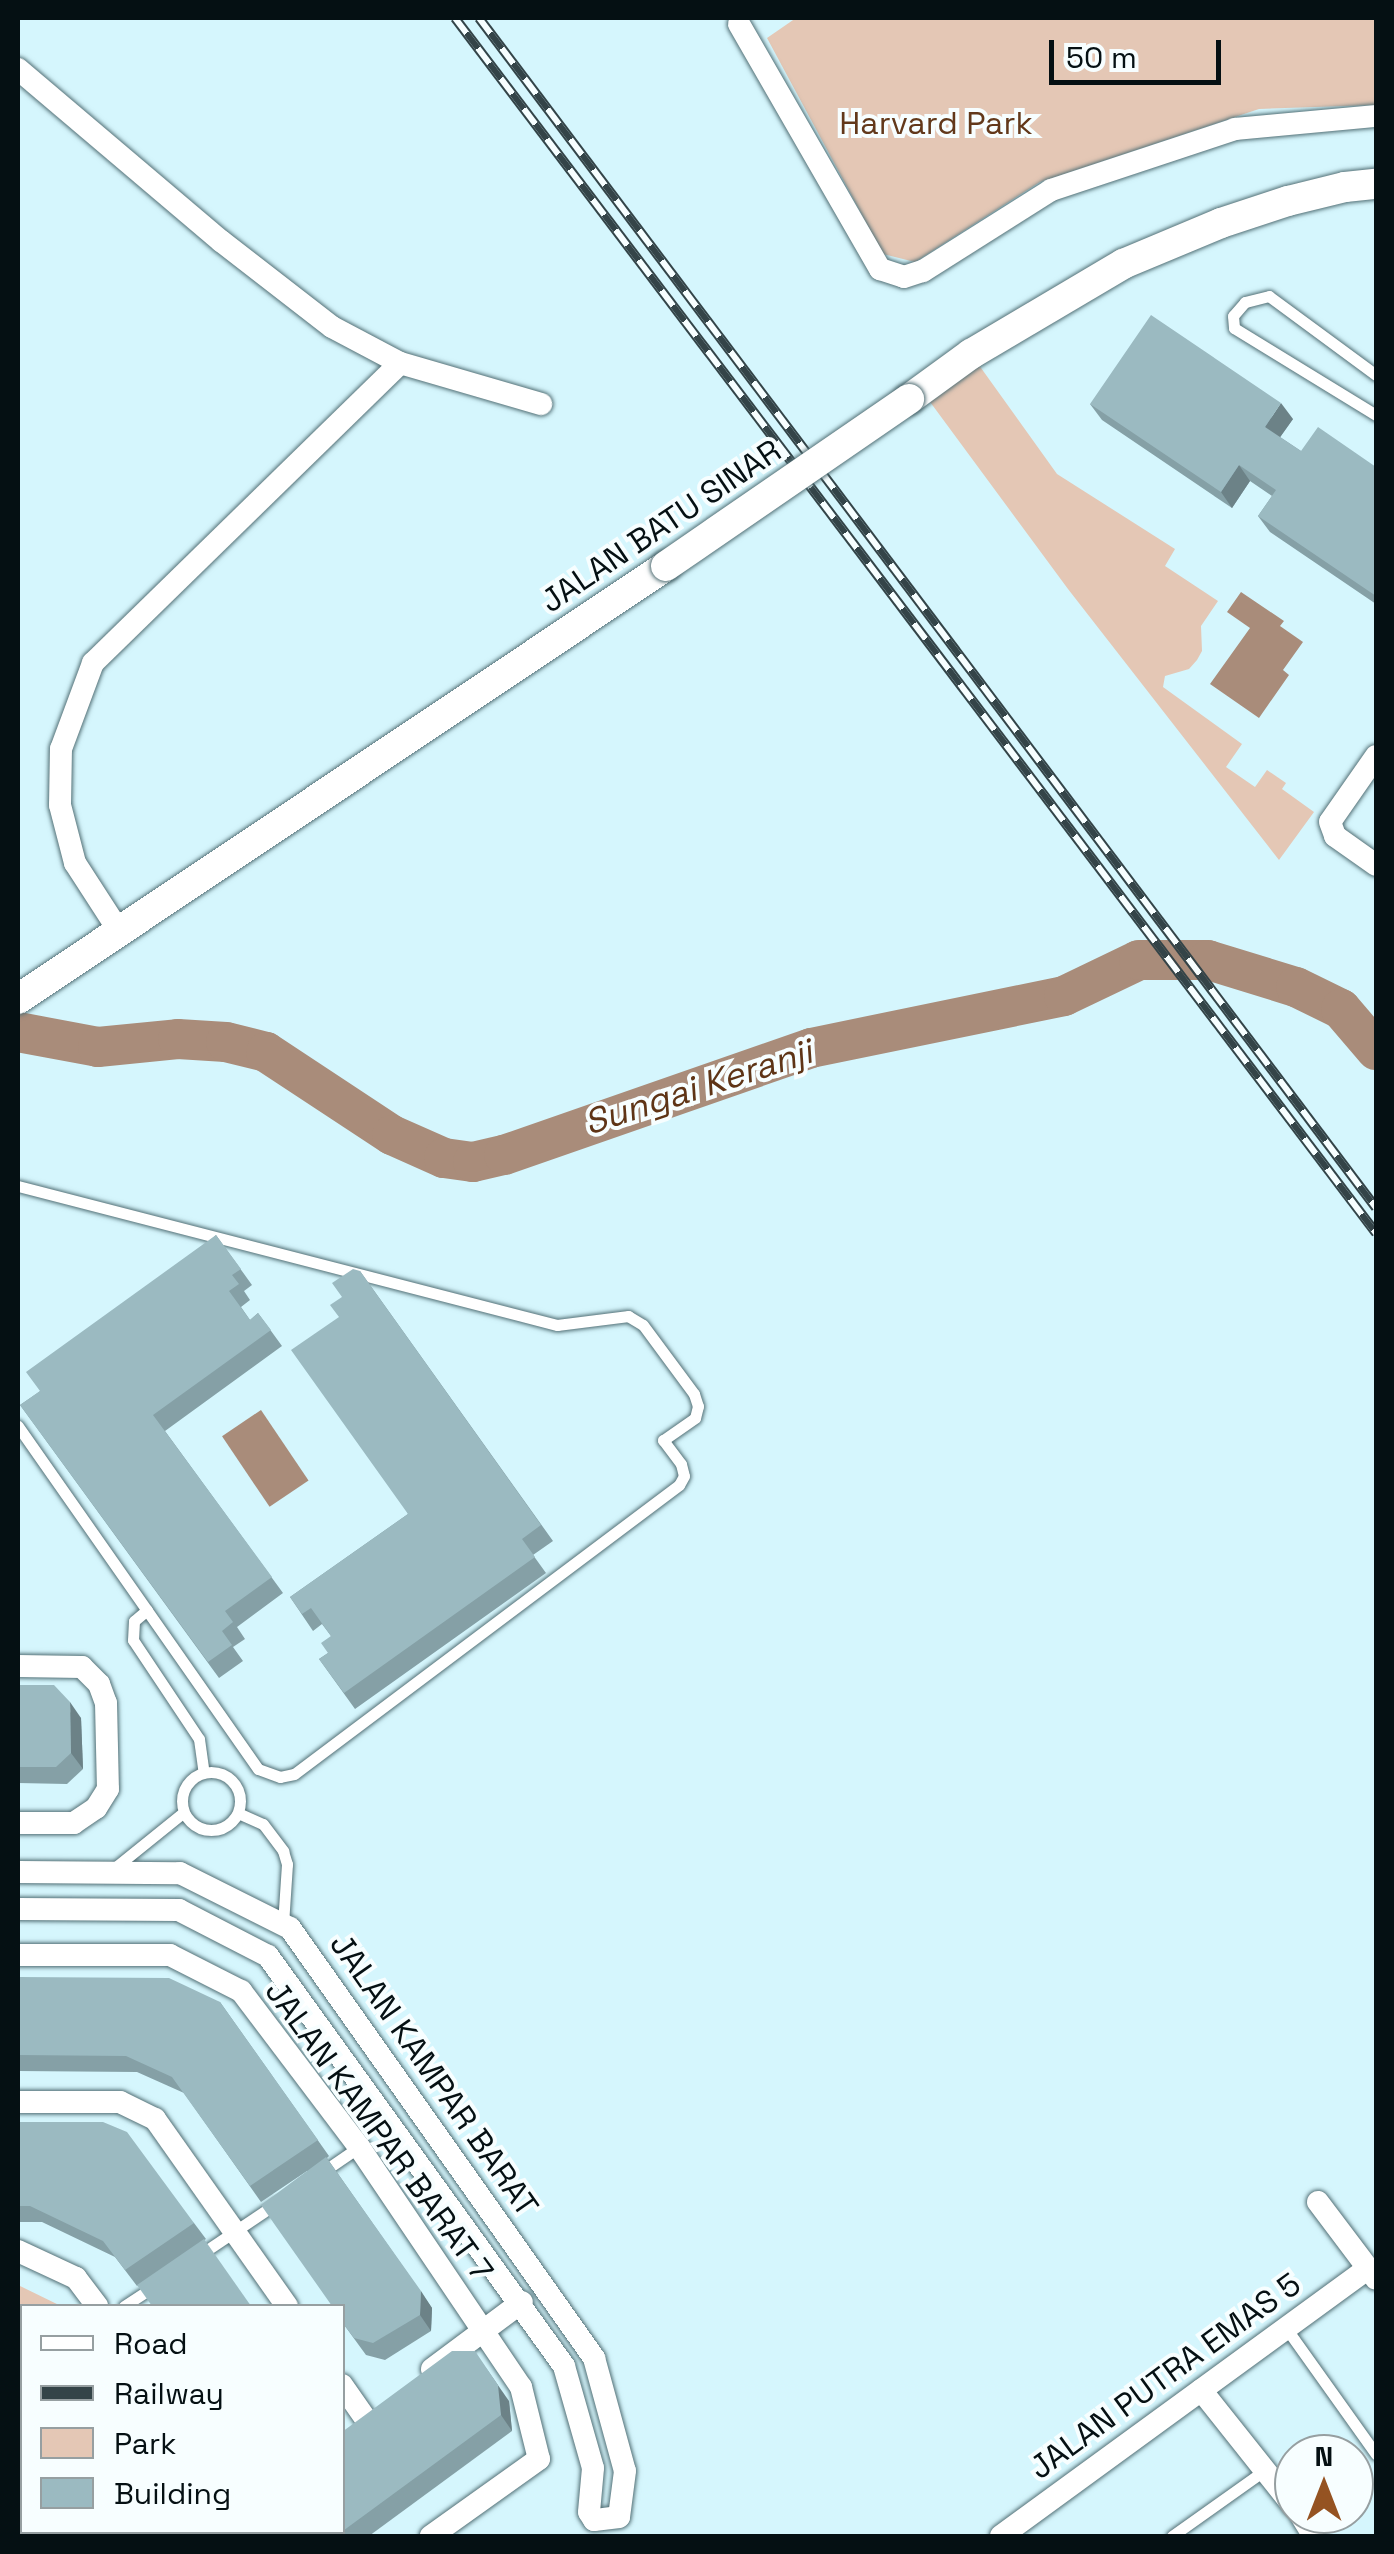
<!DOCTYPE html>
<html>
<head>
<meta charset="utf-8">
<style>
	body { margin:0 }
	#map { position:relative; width:1394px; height:2554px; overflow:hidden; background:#d5f6fd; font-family:"Space Grotesk",sans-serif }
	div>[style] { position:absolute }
	.green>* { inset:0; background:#e4c7b5 }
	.water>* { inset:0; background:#a98c7a; transform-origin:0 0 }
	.river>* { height:40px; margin:-20px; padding:0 20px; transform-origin:20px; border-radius:20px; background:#a98c7a }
	.roads { filter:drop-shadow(0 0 2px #537076) drop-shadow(0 0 2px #537076) }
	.service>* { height:11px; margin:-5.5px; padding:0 5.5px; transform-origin:5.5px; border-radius:5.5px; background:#fff }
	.service>.ring { margin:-5.5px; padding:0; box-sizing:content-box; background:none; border:11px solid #fff; border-radius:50% }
	.minor>* { height:22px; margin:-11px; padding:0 11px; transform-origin:11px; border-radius:11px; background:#fff }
	.tertiary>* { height:30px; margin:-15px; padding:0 15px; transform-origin:15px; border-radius:15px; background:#fff }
	.rail>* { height:10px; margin-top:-5px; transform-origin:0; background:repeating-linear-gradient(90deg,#f7feff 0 19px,#344448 0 38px); box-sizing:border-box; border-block:2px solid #344448 }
	.bridges { filter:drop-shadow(0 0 2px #537076) drop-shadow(0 0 2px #537076) }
	.tertiary-bridge>* { height:30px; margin:-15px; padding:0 15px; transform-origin:15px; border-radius:15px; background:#fff }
	.wall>* { inset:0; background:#85a0a6 }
	.shaded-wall>* { inset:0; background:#6c8287 }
	.building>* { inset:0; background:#9bbac1 }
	span { translate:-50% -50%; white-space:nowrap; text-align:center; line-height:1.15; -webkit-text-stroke:8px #f7feff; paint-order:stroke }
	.park-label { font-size:32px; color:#62381a }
	.street-label { font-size:32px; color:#051013 }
	.water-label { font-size:35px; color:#5e3416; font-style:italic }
	.frame { position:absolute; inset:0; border:20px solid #051013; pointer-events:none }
	.legend { position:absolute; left:20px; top:2304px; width:325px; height:230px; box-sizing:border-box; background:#f7feff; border:2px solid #969fa1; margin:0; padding:12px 18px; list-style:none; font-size:30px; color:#051013 }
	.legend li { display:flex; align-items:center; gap:20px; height:50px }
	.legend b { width:50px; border:2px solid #969fa1 }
	.north { position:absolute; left:1274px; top:2434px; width:100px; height:100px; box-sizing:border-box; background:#f7feff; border:2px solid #969fa1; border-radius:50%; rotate:0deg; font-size:28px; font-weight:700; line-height:40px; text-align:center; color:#051013 }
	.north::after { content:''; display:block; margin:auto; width:35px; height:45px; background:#955322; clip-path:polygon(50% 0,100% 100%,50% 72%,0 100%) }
	.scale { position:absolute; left:1049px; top:40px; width:172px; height:45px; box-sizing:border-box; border:5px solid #051013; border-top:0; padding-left:12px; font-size:30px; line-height:35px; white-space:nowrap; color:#051013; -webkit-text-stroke:8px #f7feff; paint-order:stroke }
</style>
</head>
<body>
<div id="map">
	<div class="green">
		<i style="clip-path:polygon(796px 18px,1376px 18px,1376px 105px,1259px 109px,1040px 182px,915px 262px,883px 254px,767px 38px)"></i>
		<i style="clip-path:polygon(971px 354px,1057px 474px,1175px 549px,1165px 566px,1218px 601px,1201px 626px,1202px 651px,1197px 660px,1189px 669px,1165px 676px,1163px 687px,1242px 744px,1226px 767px,1255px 787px,1267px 770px,1286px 783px,1282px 789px,1314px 812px,1279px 860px,1068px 589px,922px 391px)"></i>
		<i style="clip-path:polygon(18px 2285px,61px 2306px,22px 2306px,22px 2532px,148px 2532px,141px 2536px,18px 2536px)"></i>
	</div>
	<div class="water">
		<i style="clip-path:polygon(1241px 592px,1284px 621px,1280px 626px,1303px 642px,1283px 670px,1289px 675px,1259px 718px,1210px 684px,1250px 628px,1227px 612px)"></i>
		<i style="left:261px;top:1410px;width:85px;height:47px;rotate:56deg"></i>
	</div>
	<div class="river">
		<i style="left:18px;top:1032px;width:81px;rotate:10.6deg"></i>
		<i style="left:98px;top:1047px;width:80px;rotate:-5.7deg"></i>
		<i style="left:178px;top:1039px;width:48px;rotate:3.6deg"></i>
		<i style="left:226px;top:1042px;width:41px;rotate:14deg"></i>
		<i style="left:266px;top:1052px;width:151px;rotate:33.4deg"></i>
		<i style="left:392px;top:1135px;width:57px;rotate:23.9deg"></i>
		<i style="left:444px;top:1158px;width:29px;rotate:8deg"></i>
		<i style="left:473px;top:1162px;width:32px;rotate:-13deg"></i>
		<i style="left:504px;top:1155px;width:325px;rotate:-19.2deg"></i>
		<i style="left:811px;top:1048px;width:258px;rotate:-11.6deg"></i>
		<i style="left:1064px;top:996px;width:83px;rotate:-25.6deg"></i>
		<i style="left:1139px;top:960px;width:69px"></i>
		<i style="left:1208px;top:960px;width:92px;rotate:17.1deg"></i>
		<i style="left:1296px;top:987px;width:50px;rotate:26.1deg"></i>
		<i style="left:1341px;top:1009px;width:54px;rotate:49.5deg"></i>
	</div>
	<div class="roads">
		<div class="service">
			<i style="left:1376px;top:375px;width:133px;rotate:-143.6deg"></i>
			<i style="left:1269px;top:296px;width:25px;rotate:166deg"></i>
			<i style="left:1245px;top:302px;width:18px;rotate:131deg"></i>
			<i style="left:1233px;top:316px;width:12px;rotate:85deg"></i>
			<i style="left:1234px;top:328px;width:167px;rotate:31.5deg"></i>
			<i style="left:18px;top:1186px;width:557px;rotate:14.46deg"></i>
			<i style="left:557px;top:1325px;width:72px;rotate:-7.2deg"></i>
			<i style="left:628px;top:1316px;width:17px;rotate:31deg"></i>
			<i style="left:643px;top:1325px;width:86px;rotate:53.5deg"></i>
			<i style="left:694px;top:1394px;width:13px;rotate:72deg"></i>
			<i style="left:698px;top:1406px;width:12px;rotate:104deg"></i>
			<i style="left:695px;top:1418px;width:39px;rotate:145deg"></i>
			<i style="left:663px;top:1440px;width:30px;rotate:53deg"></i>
			<i style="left:681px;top:1464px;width:12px;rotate:76deg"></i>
			<i style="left:684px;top:1476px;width:10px;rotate:119deg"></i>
			<i style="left:679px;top:1485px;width:481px;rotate:143.1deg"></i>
			<i style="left:294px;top:1774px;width:14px;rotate:168deg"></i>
			<i style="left:280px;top:1777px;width:23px;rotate:-160deg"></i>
			<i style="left:258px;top:1769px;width:419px;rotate:-125deg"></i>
			<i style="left:147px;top:1610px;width:17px;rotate:140deg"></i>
			<i style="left:134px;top:1621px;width:19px;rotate:93deg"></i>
			<i style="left:133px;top:1640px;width:119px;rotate:56.3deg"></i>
			<i style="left:199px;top:1739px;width:34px;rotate:82deg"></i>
			<i class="ring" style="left:182px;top:1772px;width:47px;height:47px"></i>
			<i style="left:238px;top:1813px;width:27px;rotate:24deg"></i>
			<i style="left:263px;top:1824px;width:34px;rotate:53deg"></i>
			<i style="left:283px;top:1851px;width:14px;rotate:73deg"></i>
			<i style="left:287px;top:1864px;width:61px;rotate:93.8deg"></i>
			<i style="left:112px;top:1870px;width:92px;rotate:-38.9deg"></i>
			<i style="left:321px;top:2173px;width:46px;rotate:-34.4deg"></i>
			<i style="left:201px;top:2254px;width:92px;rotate:-33.9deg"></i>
			<i style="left:124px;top:2306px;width:35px;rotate:-33deg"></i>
			<i style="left:1286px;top:2328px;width:155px;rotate:54.5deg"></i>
			<i style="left:1172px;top:2536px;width:114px;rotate:-35.4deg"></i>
		</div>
		<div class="minor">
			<i style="left:739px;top:24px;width:283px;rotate:60.1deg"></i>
			<i style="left:880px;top:269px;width:25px;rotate:18deg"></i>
			<i style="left:904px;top:277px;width:20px;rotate:-18deg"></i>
			<i style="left:923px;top:271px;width:151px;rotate:-32.3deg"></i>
			<i style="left:1051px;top:190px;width:194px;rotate:-18.3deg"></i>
			<i style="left:1235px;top:129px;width:142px;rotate:-5.3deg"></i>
			<i style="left:18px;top:69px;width:266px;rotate:40.3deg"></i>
			<i style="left:221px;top:241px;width:140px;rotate:37.8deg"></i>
			<i style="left:332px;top:327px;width:77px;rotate:27.9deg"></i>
			<i style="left:400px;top:363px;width:147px;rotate:16.2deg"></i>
			<i style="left:1376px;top:756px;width:80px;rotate:124.9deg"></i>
			<i style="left:1330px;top:822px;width:15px;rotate:70deg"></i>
			<i style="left:1335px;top:836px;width:50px;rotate:35.3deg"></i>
			<i style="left:119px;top:931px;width:81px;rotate:-122.9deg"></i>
			<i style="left:75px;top:863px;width:60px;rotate:-104.5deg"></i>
			<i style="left:60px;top:805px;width:56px;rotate:-89deg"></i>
			<i style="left:61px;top:749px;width:92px;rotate:-69.6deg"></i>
			<i style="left:93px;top:663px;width:429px;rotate:-44.3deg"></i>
			<i style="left:18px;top:1666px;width:64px;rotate:0.9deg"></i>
			<i style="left:82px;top:1667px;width:24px;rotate:45deg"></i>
			<i style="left:99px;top:1684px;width:20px;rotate:70deg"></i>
			<i style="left:106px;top:1703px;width:86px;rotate:88.7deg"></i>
			<i style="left:108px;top:1789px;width:22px;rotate:122deg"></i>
			<i style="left:96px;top:1808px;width:27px;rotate:146deg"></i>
			<i style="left:74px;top:1823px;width:56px;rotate:180deg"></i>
			<i style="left:18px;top:1872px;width:162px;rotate:0.4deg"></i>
			<i style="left:180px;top:1873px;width:123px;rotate:26.6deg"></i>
			<i style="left:290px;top:1928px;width:527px;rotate:54.74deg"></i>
			<i style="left:594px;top:2358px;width:117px;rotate:74.7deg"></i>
			<i style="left:625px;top:2471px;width:46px;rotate:97.4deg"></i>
			<i style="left:619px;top:2517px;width:25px;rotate:173deg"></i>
			<i style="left:594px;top:2520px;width:9px;rotate:-122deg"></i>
			<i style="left:589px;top:2512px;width:44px;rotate:-84.8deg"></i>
			<i style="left:593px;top:2468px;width:106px;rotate:-105.9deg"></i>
			<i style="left:564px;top:2366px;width:506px;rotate:-125.83deg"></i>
			<i style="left:268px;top:1956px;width:100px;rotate:-152.7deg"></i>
			<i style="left:179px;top:1910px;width:161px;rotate:-179.6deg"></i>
			<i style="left:18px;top:1955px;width:152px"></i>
			<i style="left:170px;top:1955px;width:80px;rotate:26.9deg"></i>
			<i style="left:241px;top:1991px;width:196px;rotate:52.9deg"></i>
			<i style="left:359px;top:2147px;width:290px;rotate:56deg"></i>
			<i style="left:521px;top:2387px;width:74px;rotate:76deg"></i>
			<i style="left:539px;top:2459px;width:133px;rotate:144.5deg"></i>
			<i style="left:18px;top:2102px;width:102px"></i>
			<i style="left:120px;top:2102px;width:39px;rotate:26deg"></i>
			<i style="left:155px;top:2119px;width:229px;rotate:54.8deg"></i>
			<i style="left:1318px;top:2202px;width:96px;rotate:53deg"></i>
			<i style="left:18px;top:2251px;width:64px;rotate:25deg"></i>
			<i style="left:76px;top:2278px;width:35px;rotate:53deg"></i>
			<i style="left:432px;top:2369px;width:112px;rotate:-36.7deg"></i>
			<i style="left:342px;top:2385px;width:40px;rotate:55.1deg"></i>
			<i style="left:1201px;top:2390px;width:149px;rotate:51.5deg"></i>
			<i style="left:1300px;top:2514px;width:26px;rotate:58deg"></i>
			<i style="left:1001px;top:2536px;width:454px;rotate:-36.1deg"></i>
		</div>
		<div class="tertiary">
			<i style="left:909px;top:399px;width:77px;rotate:-36deg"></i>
			<i style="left:971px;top:354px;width:177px;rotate:-30.6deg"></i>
			<i style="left:1123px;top:264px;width:106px;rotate:-22.7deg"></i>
			<i style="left:1221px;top:223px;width:71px;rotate:-18.2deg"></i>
			<i style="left:1288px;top:201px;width:59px;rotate:-13.8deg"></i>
			<i style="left:1345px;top:187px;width:31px;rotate:-6deg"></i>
			<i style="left:18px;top:999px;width:779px;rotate:-33.75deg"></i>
		</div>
	</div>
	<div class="rail">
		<i style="left:455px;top:18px;width:1525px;rotate:52.84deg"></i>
		<i style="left:479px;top:18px;width:1490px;rotate:52.99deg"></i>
	</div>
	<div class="bridges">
		<div class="tertiary-bridge">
			<i style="left:666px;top:566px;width:295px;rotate:-34.5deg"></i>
		</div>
	</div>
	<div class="wall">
		<i style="clip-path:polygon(1090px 404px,1293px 419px,1280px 437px,1301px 451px,1376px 467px,1376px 604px,1270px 532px,1258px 516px,1272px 496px,1250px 481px,1232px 508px,1102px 420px)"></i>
		<i style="clip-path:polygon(216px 1235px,252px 1285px,244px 1291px,250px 1300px,241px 1307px,250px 1320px,258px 1313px,282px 1346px,165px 1431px,283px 1593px,237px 1627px,245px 1639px,233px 1647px,243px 1661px,219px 1678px,20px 1405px,39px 1392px)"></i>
		<i style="clip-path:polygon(360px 1271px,553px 1541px,533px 1555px,546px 1573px,355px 1709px,319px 1659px,328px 1653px,331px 1636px,322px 1624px,313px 1631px,290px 1597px,408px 1514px,339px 1317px,342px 1297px)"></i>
		<i style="clip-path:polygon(18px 1685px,81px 1718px,83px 1769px,67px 1784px,18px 1783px)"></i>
		<i style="clip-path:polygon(18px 1977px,220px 2002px,329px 2156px,327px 2158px,432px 2308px,431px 2331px,385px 2360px,366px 2355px,342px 2322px,307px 2171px,261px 2202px,184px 2093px,137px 2072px,18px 2071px)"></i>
		<i style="clip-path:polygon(18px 2122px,194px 2223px,206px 2239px,137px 2286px,115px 2257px,42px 2222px,18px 2222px)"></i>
		<i style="clip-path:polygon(509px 2401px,512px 2431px,369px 2536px,201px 2536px)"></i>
	</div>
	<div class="shaded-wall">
		<i style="clip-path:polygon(1281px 403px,1293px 419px,1276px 443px,1265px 427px)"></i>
		<i style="clip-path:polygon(1239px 465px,1250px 481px,1232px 508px,1221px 492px)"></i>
		<i style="clip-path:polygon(70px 1702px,81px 1718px,83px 1769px,71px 1753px)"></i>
		<i style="clip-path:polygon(421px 2291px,432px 2308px,431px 2331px,420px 2315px)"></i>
		<i style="clip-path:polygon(486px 2368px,509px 2401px,512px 2431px,501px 2415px)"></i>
	</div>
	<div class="building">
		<i style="clip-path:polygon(1151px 315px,1281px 403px,1265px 427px,1301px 451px,1318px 427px,1376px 467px,1376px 596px,1258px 516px,1276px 490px,1239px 465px,1221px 492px,1090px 404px)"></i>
		<i style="clip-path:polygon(216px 1235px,241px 1269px,232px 1275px,239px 1284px,229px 1291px,250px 1320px,258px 1313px,271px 1330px,153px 1415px,272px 1577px,225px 1611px,233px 1622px,222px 1631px,232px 1645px,208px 1662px,20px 1405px,40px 1391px,26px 1372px)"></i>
		<i style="clip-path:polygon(353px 1269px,360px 1271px,541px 1525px,522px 1539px,535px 1557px,344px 1693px,319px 1659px,328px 1653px,321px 1643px,331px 1636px,311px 1608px,302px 1614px,290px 1597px,408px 1514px,291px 1350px,339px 1317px,330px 1305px,342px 1297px,332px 1283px)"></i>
		<i style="clip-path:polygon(18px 1685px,54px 1685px,70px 1702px,71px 1753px,56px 1767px,18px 1767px)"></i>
		<i style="clip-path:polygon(18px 1977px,169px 1978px,220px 2002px,318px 2140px,250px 2186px,172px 2077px,126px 2056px,18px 2055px)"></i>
		<i style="clip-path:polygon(18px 2122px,103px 2122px,127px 2132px,194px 2223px,125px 2270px,103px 2241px,30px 2206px,18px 2206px)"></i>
		<i style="clip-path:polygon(326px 2157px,421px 2291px,420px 2315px,373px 2343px,354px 2338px,342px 2322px,342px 2306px,332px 2306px,261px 2205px)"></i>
		<i style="clip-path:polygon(204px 2239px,251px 2306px,152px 2306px,137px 2285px)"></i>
		<i style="clip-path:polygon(452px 2351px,475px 2351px,498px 2385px,501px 2415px,336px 2536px,201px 2536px,207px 2532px,342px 2532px,342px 2432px)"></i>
	</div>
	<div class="park-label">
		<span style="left:936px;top:123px">Harvard Park</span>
	</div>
	<div class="street-label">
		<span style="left:661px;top:526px;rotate:-34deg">JALAN BATU SINAR</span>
		<span style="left:434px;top:2075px;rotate:55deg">JALAN KAMPAR BARAT</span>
		<span style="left:379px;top:2131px;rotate:54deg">JALAN KAMPAR BARAT 7</span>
		<span style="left:1165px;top:2376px;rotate:-36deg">JALAN PUTRA EMAS 5</span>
	</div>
	<div class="water-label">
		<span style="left:698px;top:1087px;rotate:-18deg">Sungai Keranji</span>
	</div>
	<div class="frame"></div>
	<ul class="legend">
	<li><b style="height:12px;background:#fff"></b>Road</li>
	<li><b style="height:12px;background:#344448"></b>Railway</li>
	<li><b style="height:28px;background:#e4c7b5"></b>Park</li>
	<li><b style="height:28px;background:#9bbac1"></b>Building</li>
	</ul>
	<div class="north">N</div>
	<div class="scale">50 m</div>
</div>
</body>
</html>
